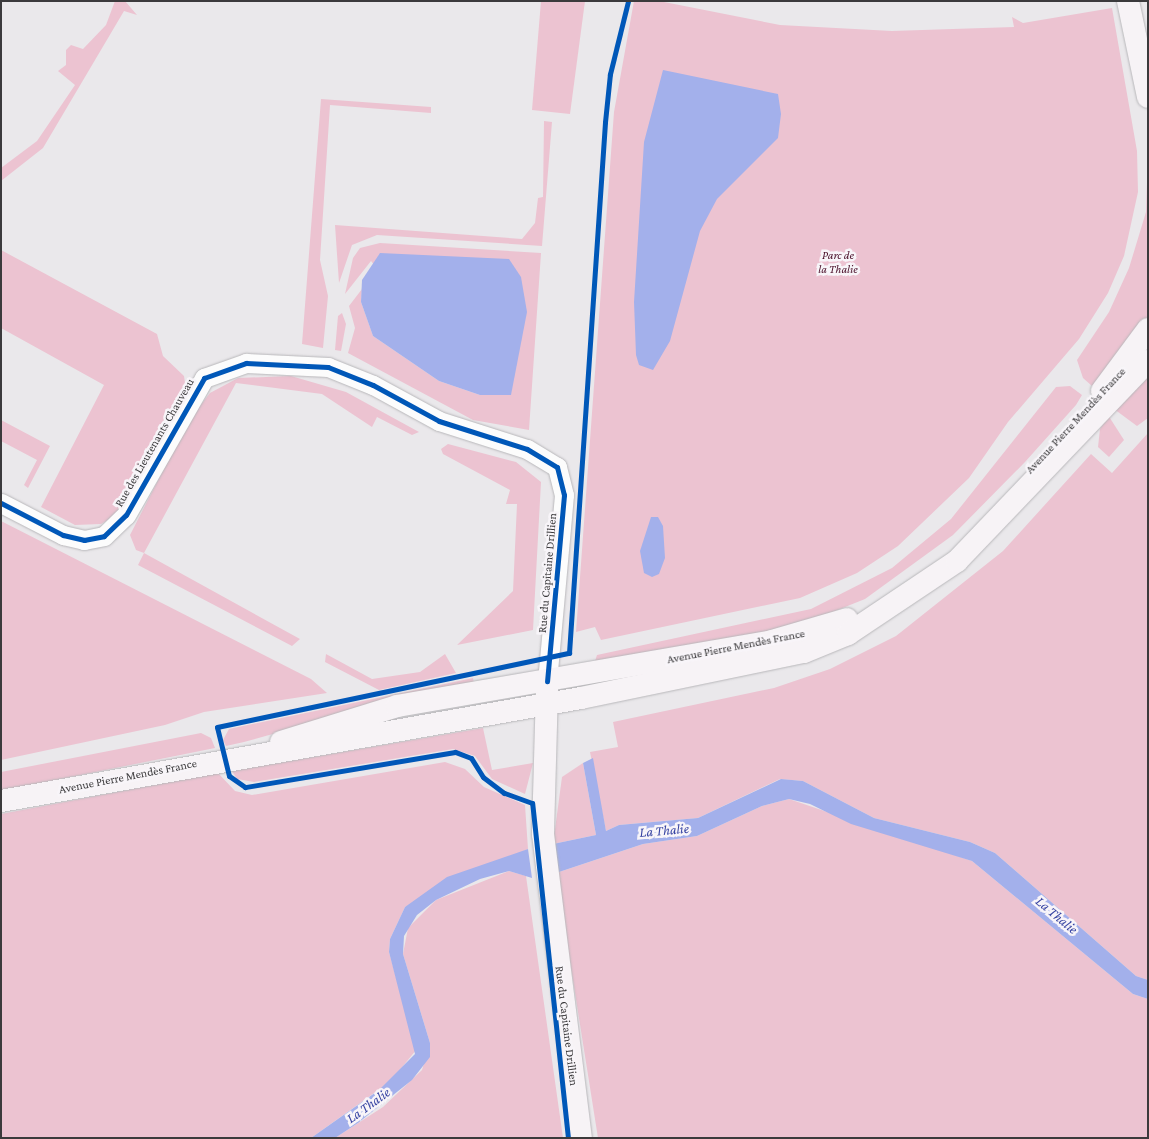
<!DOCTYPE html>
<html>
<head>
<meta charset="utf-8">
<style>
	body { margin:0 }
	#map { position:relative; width:1149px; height:1139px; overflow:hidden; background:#eae8eb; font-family:"Crimson Pro",serif }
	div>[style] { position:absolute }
	.green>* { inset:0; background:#ecc3d1 }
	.water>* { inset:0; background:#a3b0eb }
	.roads { filter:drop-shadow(0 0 1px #b8b7ba) drop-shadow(0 0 1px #b8b7ba) }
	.minor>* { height:19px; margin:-9.5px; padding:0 9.5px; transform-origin:9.5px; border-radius:9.5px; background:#fcfcfc }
	.major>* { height:22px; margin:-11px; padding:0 11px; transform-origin:11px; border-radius:11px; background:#f7f3f6 }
	.cycleway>* { height:5px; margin:-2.5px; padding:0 2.5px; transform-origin:2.5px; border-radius:2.5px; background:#0057b8 }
	span { translate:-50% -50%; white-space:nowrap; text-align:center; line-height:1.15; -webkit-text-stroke:5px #f8f5f9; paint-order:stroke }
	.park-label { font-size:12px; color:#4a0f29; font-style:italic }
	.street-label { font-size:12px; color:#3b3a3c }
	.water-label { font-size:14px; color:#3643a2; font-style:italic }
	.frame { position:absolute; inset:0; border:2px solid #3b3a3c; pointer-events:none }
</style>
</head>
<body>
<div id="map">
	<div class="green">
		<i style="clip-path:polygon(115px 1px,125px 1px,137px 15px,124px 11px,43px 148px,1px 181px,1px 168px,37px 141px,75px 85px,58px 71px,66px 65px,66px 50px,71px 45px,83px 49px,106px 25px)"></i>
		<i style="clip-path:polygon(541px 1px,585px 1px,570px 114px,532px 110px)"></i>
		<i style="clip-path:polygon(634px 1px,659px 1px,780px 25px,892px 31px,1014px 27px,1012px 17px,1023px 23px,1112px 8px,1137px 151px,1138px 192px,1124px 256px,1108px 293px,1079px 339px,1008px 422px,969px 478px,898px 546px,857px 573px,800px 598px,601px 640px,595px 627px,576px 632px,614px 112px)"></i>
		<i style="clip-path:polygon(321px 99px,431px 107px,431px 113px,330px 105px,320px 260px,328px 296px,323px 348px,302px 344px)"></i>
		<i style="clip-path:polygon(544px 121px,552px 122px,542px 246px,377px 235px,352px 245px,339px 283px,335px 225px,522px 239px,535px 223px,538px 198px,543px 197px)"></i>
		<i style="clip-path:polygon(1148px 151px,1148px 316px,1120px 357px,1092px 386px,1083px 378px,1077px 360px,1109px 312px,1129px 268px,1146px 212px)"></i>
		<i style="clip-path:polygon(380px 243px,541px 253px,529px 430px,473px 420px,348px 353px,355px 328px,349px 306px,362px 289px,361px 302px,373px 336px,439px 381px,480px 395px,371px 261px,345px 294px,353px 258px,360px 248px)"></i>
		<i style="clip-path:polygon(1px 250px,157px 334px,163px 356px,184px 376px,185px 383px,116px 515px,101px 524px,75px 525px,41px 507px,104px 385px,1px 328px)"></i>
		<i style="clip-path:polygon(342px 313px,346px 324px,341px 351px,335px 350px,338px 316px)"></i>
		<i style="clip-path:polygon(1148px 367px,1148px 418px,1137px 426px,1114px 409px)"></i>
		<i style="clip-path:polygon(291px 376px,346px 392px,419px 432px,412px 435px,377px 417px,372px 427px,322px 394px,236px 383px,144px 553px,300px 639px,292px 646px,138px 565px,144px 553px,136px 550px,130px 535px,189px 420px,210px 393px,238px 378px)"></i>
		<i style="clip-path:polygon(1070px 386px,1082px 395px,1076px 405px,1025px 462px,953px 535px,865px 599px,780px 633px,595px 661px,597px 655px,811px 609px,892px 568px,951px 519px,1056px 387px)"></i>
		<i style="clip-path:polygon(1108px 415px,1124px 440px,1109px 457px,1098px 447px,1100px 429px)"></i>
		<i style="clip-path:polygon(1px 420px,50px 446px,28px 488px,24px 485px,37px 460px,1px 441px)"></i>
		<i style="clip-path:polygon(1148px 433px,1148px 980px,1136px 976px,995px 853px,970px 842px,874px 818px,803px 781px,780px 779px,698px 818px,619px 825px,606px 831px,590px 752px,618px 747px,613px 722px,774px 688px,830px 669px,896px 636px,1003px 551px,1091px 454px,1112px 473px)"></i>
		<i style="clip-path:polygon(448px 444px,516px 462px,541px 482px,533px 630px,457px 645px,513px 591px,517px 504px,506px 504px,510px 490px,443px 454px,441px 449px)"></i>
		<i style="clip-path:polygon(1px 521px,311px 679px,327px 693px,204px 712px,165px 725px,1px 760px)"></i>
		<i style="clip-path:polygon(326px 654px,372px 679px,420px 672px,445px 654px,456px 673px,379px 690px,325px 662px)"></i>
		<i style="clip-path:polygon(473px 678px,474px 684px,397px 699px,244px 742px,226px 746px,223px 740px,229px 729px)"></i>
		<i style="clip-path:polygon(483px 728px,492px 770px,533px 763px,525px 794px,492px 779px,475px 756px,453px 749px,254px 782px,237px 779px,232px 771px)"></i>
		<i style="clip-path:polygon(201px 733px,211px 738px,215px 748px,1px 791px,1px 772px)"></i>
		<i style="clip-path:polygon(445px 762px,465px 769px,484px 787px,525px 805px,528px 849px,405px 907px,390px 939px,389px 952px,416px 1050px,391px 1081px,311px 1138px,1px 1138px,1px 814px,218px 773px,235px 791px,252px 795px)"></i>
		<i style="clip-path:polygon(583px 763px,596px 835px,553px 844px,562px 777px)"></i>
		<i style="clip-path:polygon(789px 799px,972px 861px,1133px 994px,1148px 999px,1148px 1138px,598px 1138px,556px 873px,643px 844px,697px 836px,762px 806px)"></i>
		<i style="clip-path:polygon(509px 871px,526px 876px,563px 1138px,335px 1138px,383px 1107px,422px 1070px,430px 1043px,403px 954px,408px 928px,436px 900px)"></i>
	</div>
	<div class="water">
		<i style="clip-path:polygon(663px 70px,778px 94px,781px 114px,778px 138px,717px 199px,700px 231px,670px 341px,653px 370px,639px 365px,636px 355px,634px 302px,644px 142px)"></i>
		<i style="clip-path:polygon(380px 253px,509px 259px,521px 277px,527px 312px,511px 395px,480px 395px,439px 381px,373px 336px,361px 302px,362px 280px)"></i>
		<i style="clip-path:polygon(651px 517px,658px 517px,663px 526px,665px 558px,659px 574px,652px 577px,644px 573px,640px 551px)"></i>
		<i style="clip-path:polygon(593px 758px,606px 831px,619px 825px,698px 818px,781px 779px,803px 781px,874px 818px,970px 842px,995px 853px,1136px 976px,1148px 980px,1148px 999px,1133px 994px,972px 861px,851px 824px,810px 804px,789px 799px,762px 806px,697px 836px,643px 844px,556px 873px,553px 844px,596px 835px,583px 763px)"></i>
		<i style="clip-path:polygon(528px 849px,532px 878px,509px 871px,480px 879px,436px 900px,417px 915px,404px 936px,403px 954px,430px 1043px,430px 1057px,412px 1080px,358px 1123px,335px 1138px,311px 1138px,379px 1090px,415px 1054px,389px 952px,390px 939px,405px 907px,447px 877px)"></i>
	</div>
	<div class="roads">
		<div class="minor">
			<i style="left:1px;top:503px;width:70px;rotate:27.3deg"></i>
			<i style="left:63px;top:535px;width:22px;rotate:13deg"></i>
			<i style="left:84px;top:540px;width:20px;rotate:-11deg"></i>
			<i style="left:104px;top:536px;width:30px;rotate:-44deg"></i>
			<i style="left:126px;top:515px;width:158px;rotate:-60.3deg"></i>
			<i style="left:204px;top:378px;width:45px;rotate:-19.7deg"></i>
			<i style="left:246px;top:363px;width:82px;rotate:2.8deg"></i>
			<i style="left:328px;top:367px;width:48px;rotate:21.8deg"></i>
			<i style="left:373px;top:385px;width:75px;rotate:28.6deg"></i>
			<i style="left:439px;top:421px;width:92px;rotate:17.7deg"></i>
			<i style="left:527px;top:449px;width:35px;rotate:31deg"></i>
			<i style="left:557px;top:467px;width:29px;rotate:76deg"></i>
			<i style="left:564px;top:495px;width:187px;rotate:95.2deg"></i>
		</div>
		<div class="major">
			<i style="left:1128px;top:1px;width:98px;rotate:78.2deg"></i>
			<i style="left:1102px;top:391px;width:77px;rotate:-53.4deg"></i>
			<i style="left:547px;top:689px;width:145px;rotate:91.6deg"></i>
			<i style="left:543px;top:834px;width:306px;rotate:82.9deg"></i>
			<i style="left:281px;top:742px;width:121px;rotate:-17.2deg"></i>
			<i style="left:397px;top:706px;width:381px;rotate:-9.8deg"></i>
			<i style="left:772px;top:641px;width:78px;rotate:-16.3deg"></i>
			<i style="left:1px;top:801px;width:589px;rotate:-10.07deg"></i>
			<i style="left:581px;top:698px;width:228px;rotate:-11.7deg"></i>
			<i style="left:804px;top:652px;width:48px;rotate:-22.2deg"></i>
			<i style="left:848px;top:634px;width:131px;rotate:-33.8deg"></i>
			<i style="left:957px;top:561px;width:277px;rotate:-46.3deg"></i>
		</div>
	</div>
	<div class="cycleway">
		<i style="left:1px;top:503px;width:70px;rotate:27.3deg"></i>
		<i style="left:63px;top:535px;width:22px;rotate:13deg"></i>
		<i style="left:84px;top:540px;width:20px;rotate:-11deg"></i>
		<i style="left:104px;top:536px;width:30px;rotate:-44deg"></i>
		<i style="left:126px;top:515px;width:158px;rotate:-60.3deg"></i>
		<i style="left:204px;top:378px;width:45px;rotate:-19.7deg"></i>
		<i style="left:246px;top:363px;width:82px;rotate:2.8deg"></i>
		<i style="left:328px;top:367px;width:48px;rotate:21.8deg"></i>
		<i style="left:373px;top:385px;width:75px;rotate:28.6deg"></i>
		<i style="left:439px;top:421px;width:92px;rotate:17.7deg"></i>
		<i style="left:527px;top:449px;width:35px;rotate:31deg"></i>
		<i style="left:557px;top:467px;width:29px;rotate:76deg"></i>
		<i style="left:564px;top:495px;width:187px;rotate:95.2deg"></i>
		<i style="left:568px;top:1138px;width:337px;rotate:-96.1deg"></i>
		<i style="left:532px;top:803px;width:30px;rotate:-160deg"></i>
		<i style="left:504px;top:793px;width:26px;rotate:-143deg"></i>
		<i style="left:483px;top:777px;width:22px;rotate:-122deg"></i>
		<i style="left:471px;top:758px;width:17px;rotate:-159deg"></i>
		<i style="left:455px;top:752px;width:213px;rotate:170.5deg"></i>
		<i style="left:245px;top:787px;width:19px;rotate:-145deg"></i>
		<i style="left:229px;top:776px;width:50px;rotate:-103.8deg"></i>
		<i style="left:217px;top:727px;width:360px;rotate:-11.9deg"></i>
		<i style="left:569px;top:653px;width:532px;rotate:-86.12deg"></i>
		<i style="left:605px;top:122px;width:48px;rotate:-84.1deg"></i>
		<i style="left:610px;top:74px;width:75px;rotate:-76.1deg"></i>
	</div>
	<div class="park-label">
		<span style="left:838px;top:263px">Parc de<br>la Thalie</span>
	</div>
	<div class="street-label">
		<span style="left:1076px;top:421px;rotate:-47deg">Avenue Pierre Mendès France</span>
		<span style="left:155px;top:443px;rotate:-60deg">Rue des Lieutenants Chauveau</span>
		<span style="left:548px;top:573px;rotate:-85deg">Rue du Capitaine Drillien</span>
		<span style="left:736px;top:647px;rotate:-11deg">Avenue Pierre Mendès France</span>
		<span style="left:128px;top:777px;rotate:-11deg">Avenue Pierre Mendès France</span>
		<span style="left:566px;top:1026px;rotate:83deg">Rue du Capitaine Drillien</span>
	</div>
	<div class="water-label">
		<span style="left:664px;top:830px;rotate:-5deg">La Thalie</span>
		<span style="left:1057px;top:915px;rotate:40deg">La Thalie</span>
		<span style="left:368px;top:1105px;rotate:-36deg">La Thalie</span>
	</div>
	<div class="frame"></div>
</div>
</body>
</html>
